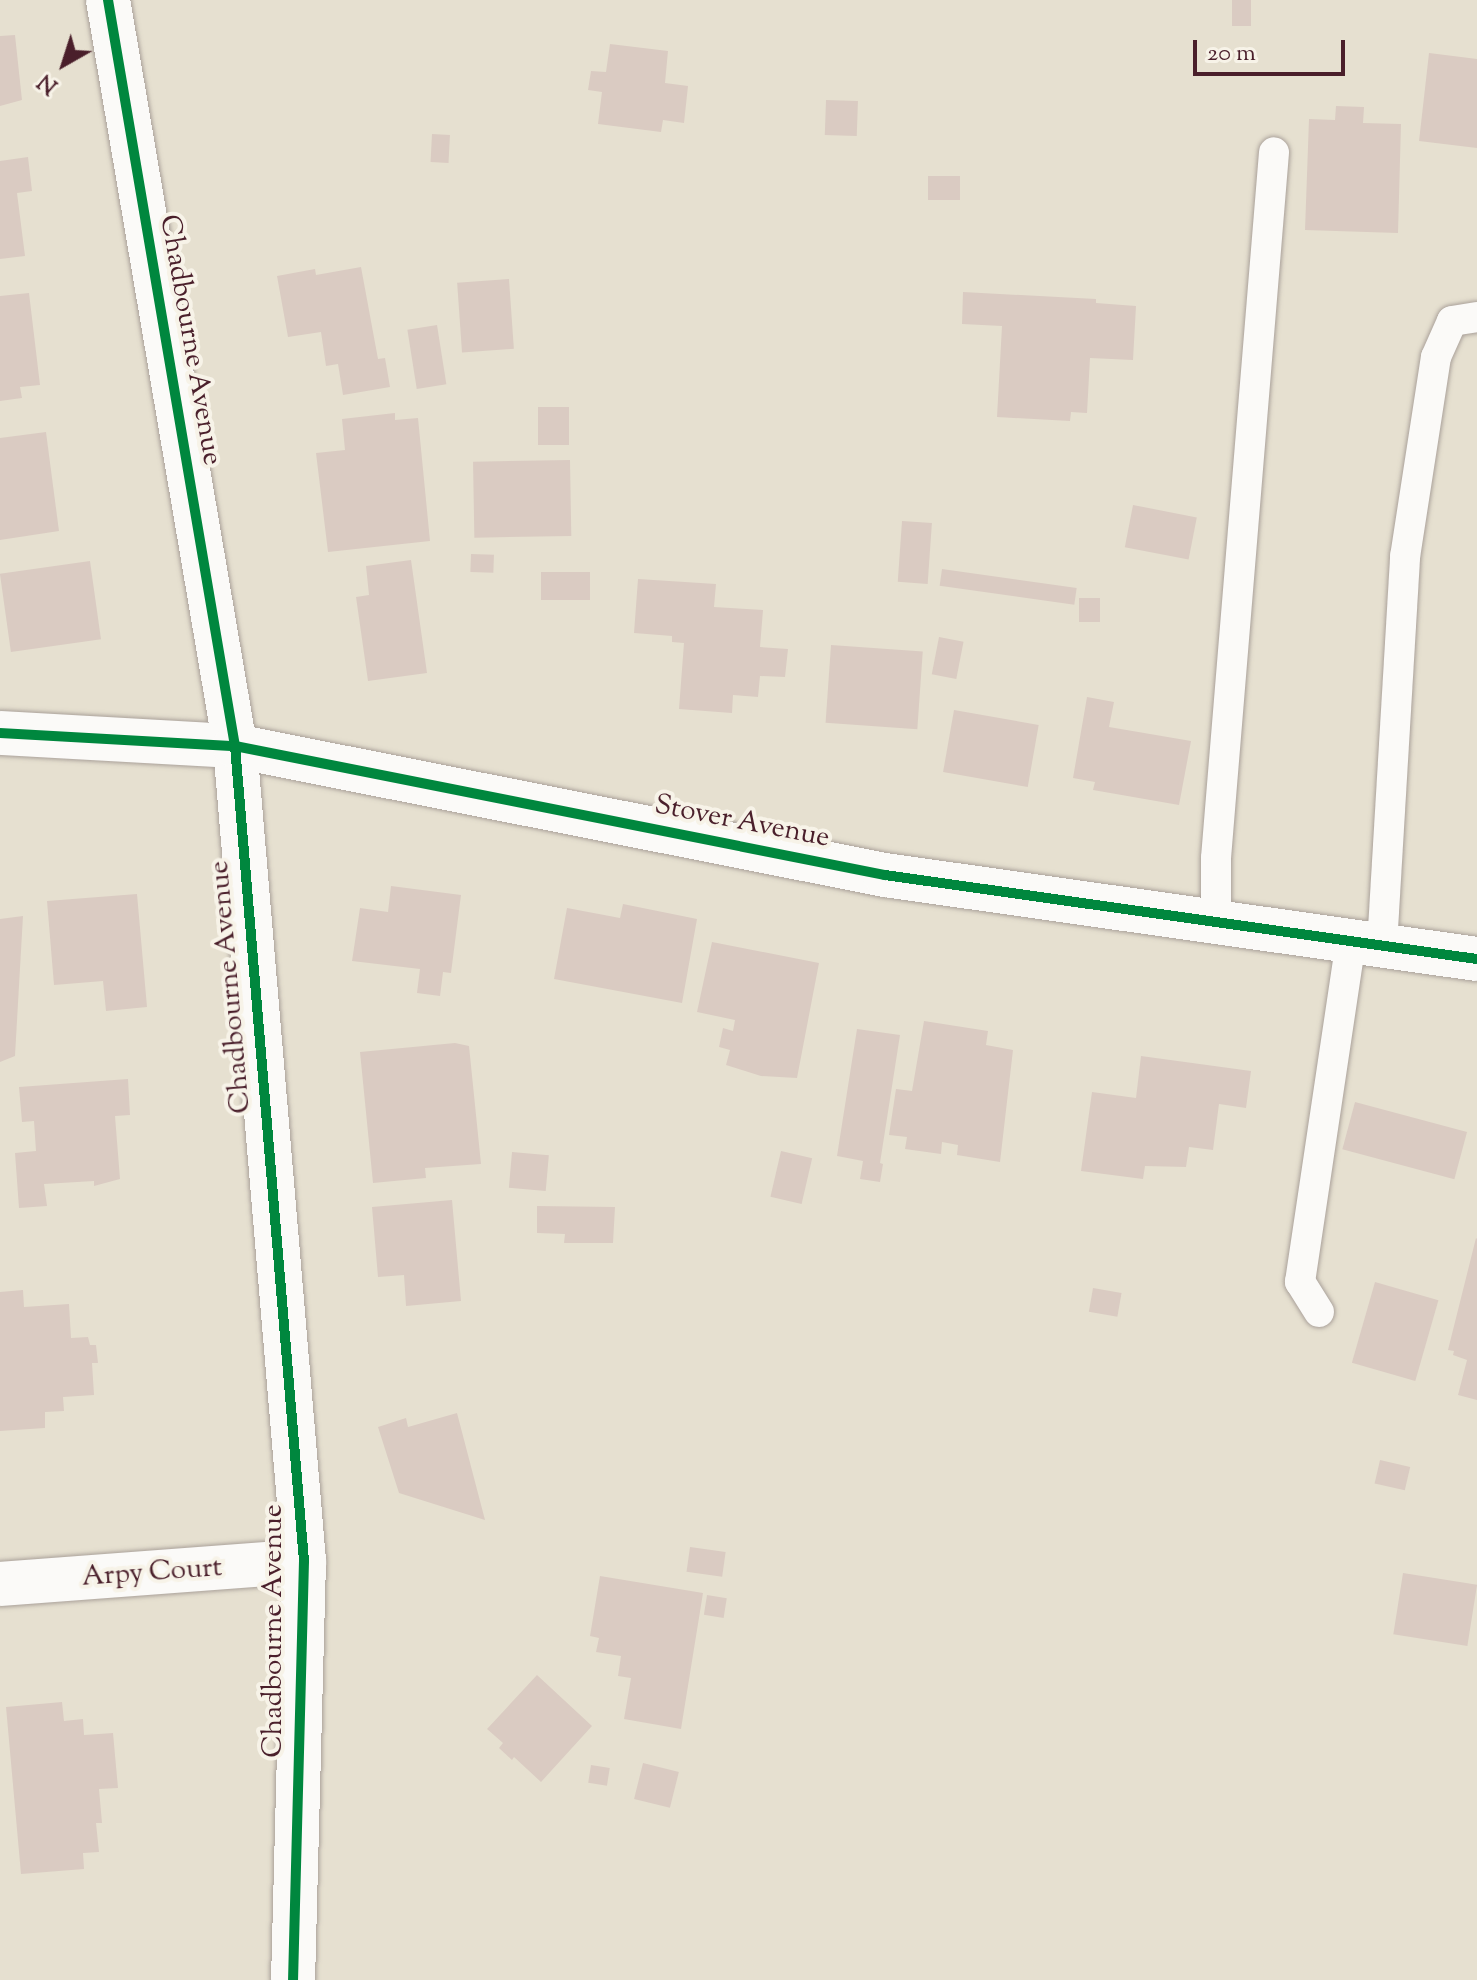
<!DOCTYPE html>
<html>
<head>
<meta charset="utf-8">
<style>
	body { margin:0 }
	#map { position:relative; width:1477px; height:1980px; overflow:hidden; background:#e6e0d0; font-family:"Sorts Mill Goudy",serif }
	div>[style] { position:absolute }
	.building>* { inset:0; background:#dacbc2; transform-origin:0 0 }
	.roads { filter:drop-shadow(0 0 2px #aaa19a) drop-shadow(0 0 2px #aaa19a) }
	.service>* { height:30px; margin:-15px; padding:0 15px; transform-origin:15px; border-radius:15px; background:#fbfaf8 }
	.minor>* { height:44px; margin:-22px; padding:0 22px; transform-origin:22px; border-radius:22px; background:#fbfaf8 }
	.cycleway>* { height:10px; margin:-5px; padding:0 5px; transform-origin:5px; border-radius:5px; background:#00873e }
	span { translate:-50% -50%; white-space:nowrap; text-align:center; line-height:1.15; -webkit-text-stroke:8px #f7f3e8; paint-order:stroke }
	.street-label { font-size:28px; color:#4a1f2b }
	.north { position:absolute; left:24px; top:24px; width:80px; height:80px; -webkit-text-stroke:6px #f7f3e8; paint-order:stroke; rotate:219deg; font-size:22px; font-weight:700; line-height:32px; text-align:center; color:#4a1f2b }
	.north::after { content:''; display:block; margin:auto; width:28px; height:36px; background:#4a1f2b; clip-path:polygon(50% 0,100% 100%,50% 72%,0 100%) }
	.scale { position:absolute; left:1193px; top:40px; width:152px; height:36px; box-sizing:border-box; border:4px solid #4a1f2b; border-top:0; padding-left:10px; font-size:24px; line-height:28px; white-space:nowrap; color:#4a1f2b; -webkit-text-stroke:6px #f7f3e8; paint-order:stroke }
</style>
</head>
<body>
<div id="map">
	<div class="building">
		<i style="left:1232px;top:0;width:19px;height:26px"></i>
		<i style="clip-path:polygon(15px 35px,22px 100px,0 106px,0 36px)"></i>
		<i style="clip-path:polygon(610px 44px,668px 51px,665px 83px,688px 86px,684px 123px,663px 120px,661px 132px,598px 124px,602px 92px,588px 90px,591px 71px,606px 72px)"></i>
		<i style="clip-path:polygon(1429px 53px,1477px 59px,1477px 148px,1419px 141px)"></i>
		<i style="left:826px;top:100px;width:32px;height:35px;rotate:2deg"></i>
		<i style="clip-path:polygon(1336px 106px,1364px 107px,1363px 123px,1401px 124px,1398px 233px,1305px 230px,1309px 119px,1335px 120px)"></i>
		<i style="left:432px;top:134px;width:18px;height:28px;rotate:3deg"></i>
		<i style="clip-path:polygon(28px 157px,32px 191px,17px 193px,25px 256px,0 259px,0 161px)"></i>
		<i style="left:928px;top:176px;width:32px;height:24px"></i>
		<i style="clip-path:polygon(361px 267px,378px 359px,385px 358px,390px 387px,343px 395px,338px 364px,326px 366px,321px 332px,288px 337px,277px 276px,315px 269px,316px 275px)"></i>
		<i style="left:509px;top:279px;width:70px;height:52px;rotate:86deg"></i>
		<i style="clip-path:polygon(963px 292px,1096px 299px,1096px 303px,1136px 306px,1133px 360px,1090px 358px,1087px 413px,1071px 412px,1070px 421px,997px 417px,1002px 326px,962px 324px)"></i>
		<i style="clip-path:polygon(29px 293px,40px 385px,20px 387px,22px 398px,0 401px,0 296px)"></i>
		<i style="left:437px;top:325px;width:60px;height:30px;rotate:81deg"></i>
		<i style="left:538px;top:407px;width:31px;height:38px"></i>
		<i style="clip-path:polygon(395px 413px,395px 420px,418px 418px,430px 541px,328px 552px,316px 453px,345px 450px,342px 419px)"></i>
		<i style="clip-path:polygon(46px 432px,59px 531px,0 540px,0 438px)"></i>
		<i style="left:570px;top:460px;width:76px;height:97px;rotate:89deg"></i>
		<i style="left:1133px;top:505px;width:65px;height:43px;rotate:11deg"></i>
		<i style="left:902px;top:521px;width:30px;height:61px;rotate:4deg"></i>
		<i style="left:471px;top:554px;width:23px;height:18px;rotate:2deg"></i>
		<i style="clip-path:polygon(411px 560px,427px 673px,368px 681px,356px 597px,369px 595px,366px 566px)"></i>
		<i style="left:90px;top:561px;width:79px;height:91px;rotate:82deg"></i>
		<i style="left:942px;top:569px;width:136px;height:17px;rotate:8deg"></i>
		<i style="left:541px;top:572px;width:49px;height:28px"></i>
		<i style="clip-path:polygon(638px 579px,716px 584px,714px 607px,763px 610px,760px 647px,788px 649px,785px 677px,760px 676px,758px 697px,733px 695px,732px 713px,679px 709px,684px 643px,672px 642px,672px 636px,634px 633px)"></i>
		<i style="left:1079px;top:598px;width:21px;height:24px"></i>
		<i style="left:939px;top:637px;width:25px;height:38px;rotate:11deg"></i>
		<i style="left:831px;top:645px;width:92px;height:78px;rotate:4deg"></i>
		<i style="clip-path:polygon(1087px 697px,1114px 702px,1109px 727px,1191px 741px,1179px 805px,1093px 790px,1095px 782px,1073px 778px)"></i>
		<i style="left:954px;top:710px;width:86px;height:63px;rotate:10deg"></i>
		<i style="clip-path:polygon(391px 886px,461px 895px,451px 973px,443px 972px,440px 996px,417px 993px,420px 969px,352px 961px,360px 908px,388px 912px)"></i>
		<i style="clip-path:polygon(137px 894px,147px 1007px,106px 1011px,103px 981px,54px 985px,47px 901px)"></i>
		<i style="clip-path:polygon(623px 904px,697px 919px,682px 1003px,554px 979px,567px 908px,620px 918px)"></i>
		<i style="clip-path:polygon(23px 916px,15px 1056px,0 1062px,0 919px)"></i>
		<i style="clip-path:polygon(712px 942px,819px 963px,797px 1078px,761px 1076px,726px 1065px,730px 1050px,719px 1047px,723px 1028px,733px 1031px,735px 1020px,697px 1012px)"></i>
		<i style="clip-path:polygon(924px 1021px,988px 1031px,986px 1045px,1013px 1050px,1000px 1162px,957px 1155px,958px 1145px,942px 1142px,941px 1154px,905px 1149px,907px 1137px,889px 1135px,896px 1089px,912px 1091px)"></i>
		<i style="clip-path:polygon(857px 1029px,900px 1035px,880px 1163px,883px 1164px,880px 1182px,860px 1179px,863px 1161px,837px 1156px)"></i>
		<i style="clip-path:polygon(455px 1043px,469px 1046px,481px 1164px,425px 1168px,426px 1178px,373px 1183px,360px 1052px)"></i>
		<i style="clip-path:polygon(1141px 1056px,1251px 1071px,1246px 1108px,1219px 1104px,1213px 1150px,1189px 1147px,1186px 1167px,1145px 1166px,1143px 1179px,1081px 1171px,1092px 1092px,1136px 1098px)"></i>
		<i style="clip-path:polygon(128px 1079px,130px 1115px,115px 1116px,120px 1179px,94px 1186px,94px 1181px,44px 1184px,47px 1206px,19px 1208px,15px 1153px,36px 1151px,34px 1121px,22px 1122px,19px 1087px)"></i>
		<i style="left:1355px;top:1102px;width:116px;height:49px;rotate:15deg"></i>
		<i style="left:781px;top:1151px;width:32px;height:47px;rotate:13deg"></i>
		<i style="left:512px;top:1152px;width:37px;height:36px;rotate:5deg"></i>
		<i style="clip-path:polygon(452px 1200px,461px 1301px,406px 1306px,404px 1275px,378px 1277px,372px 1207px)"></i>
		<i style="clip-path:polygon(537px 1206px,615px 1207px,613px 1243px,564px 1243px,565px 1234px,537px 1233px)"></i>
		<i style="clip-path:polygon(1476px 1238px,1477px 1239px,1477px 1400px,1458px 1395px,1467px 1360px,1453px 1355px,1454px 1351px,1448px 1350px)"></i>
		<i style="left:1375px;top:1282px;width:66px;height:84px;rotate:16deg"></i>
		<i style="left:1093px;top:1288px;width:29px;height:24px;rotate:10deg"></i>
		<i style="clip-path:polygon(23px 1290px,24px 1307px,69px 1304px,71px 1338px,88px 1337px,90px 1345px,96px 1345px,98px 1363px,92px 1363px,94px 1395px,63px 1397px,64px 1411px,45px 1412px,45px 1428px,0 1431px,0 1292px)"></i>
		<i style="clip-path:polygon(457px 1413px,485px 1520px,399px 1493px,378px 1427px,406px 1418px,408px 1427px)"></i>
		<i style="left:1380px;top:1460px;width:31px;height:24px;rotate:13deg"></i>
		<i style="left:690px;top:1547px;width:36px;height:25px;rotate:8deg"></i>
		<i style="left:1403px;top:1573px;width:75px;height:62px;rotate:9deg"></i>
		<i style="clip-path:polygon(600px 1576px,703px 1593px,681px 1729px,624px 1719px,631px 1678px,618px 1676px,621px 1656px,596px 1652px,599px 1638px,590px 1636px)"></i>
		<i style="left:707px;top:1595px;width:20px;height:20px;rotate:9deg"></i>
		<i style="clip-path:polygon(537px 1675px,592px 1726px,541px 1782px,514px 1757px,512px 1760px,499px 1748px,503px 1743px,487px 1729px)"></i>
		<i style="clip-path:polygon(62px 1702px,64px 1721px,83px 1719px,84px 1735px,113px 1733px,118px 1788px,99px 1789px,102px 1823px,96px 1823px,99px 1852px,83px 1853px,84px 1869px,21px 1874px,6px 1707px)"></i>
		<i style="left:643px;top:1763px;width:37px;height:37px;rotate:14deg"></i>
		<i style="left:591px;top:1765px;width:19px;height:18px;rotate:9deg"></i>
	</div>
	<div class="roads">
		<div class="service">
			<i style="left:1216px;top:923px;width:65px;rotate:-90deg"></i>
			<i style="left:1216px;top:858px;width:708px;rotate:-85.3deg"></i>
			<i style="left:1382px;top:946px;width:390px;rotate:-86.6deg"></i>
			<i style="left:1405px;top:557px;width:202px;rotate:-81.2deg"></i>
			<i style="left:1436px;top:357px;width:39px;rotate:-66deg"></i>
			<i style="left:1452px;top:321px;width:25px;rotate:-9deg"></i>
			<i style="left:1319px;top:1312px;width:36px;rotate:-122deg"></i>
			<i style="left:1300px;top:1282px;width:345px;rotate:-81.5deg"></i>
		</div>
		<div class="minor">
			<i style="left:108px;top:0;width:757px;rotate:80.34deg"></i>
			<i style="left:235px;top:746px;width:818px;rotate:85.16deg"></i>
			<i style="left:304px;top:1561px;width:419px;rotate:91.5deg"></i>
			<i style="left:0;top:733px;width:235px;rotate:3.2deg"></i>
			<i style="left:235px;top:746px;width:663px;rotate:11.23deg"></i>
			<i style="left:885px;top:875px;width:598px;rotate:8.08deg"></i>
			<i style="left:0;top:1584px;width:305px;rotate:-4.3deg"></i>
		</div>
	</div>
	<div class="cycleway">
		<i style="left:108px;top:0;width:757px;rotate:80.34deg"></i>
		<i style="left:235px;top:746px;width:818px;rotate:85.16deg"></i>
		<i style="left:304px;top:1561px;width:419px;rotate:91.5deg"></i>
		<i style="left:0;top:733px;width:235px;rotate:3.2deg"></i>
		<i style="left:235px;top:746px;width:663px;rotate:11.23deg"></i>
		<i style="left:885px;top:875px;width:598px;rotate:8.08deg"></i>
	</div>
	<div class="street-label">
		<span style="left:190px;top:340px;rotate:80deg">Chadbourne Avenue</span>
		<span style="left:742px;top:822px;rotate:11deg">Stover Avenue</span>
		<span style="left:231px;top:987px;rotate:-95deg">Chadbourne Avenue</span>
		<span style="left:152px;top:1573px;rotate:-4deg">Arpy Court</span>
		<span style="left:274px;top:1631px;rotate:-90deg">Chadbourne Avenue</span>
	</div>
	<div class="north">N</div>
	<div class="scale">20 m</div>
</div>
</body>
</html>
